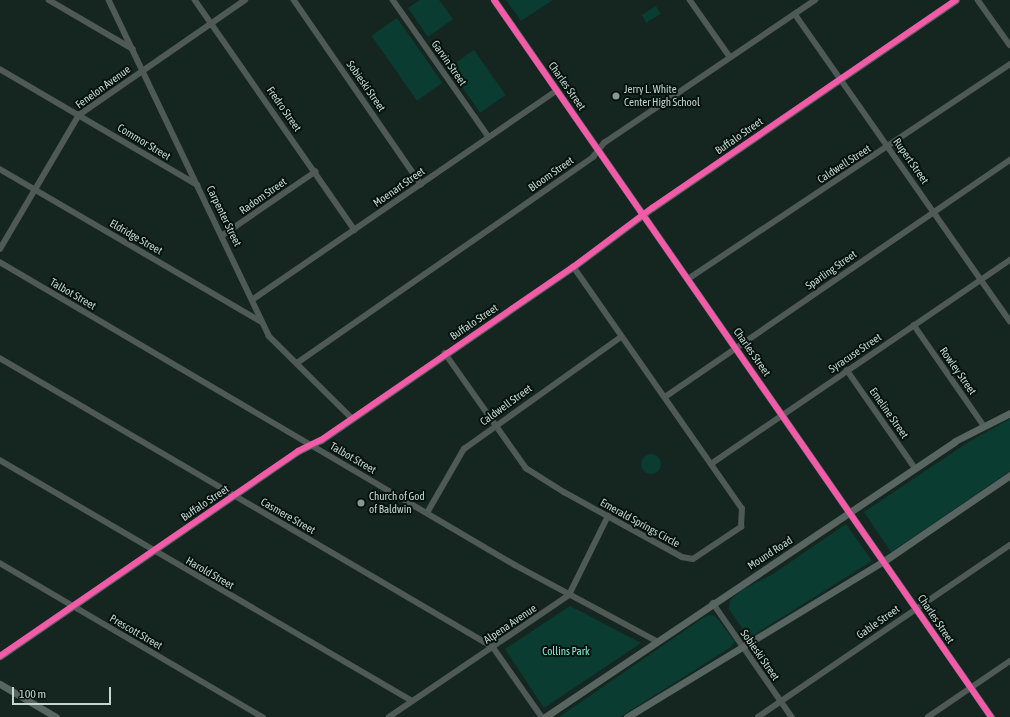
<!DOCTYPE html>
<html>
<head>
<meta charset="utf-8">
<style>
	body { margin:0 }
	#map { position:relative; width:1010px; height:717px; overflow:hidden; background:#152621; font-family:"Asap Condensed",sans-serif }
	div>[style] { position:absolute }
	.green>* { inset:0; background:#0b3c31; transform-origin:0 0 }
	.round { border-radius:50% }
	.street>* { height:5.5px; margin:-2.75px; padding:0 2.75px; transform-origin:2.75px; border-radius:2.75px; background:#4f5956 }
	.secondary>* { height:7px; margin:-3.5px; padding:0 3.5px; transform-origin:3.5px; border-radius:3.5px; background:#586561 }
	.cycleway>* { height:6px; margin:-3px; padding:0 3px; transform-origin:3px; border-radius:3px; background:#f35aa7 }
	.dots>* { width:11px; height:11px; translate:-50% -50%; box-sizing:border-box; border:2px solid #06120e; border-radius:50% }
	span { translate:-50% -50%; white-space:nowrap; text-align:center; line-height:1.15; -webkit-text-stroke:4px #06120e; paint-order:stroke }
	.street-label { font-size:11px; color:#c5d6d0 }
	.poi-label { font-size:11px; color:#c5d6d0 }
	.left { translate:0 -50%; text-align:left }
	.park-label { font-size:11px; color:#83eacd }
	.scale { position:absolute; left:12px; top:687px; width:99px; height:18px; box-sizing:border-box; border:2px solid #c5d6d0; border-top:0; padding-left:5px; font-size:12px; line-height:14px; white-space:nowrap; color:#c5d6d0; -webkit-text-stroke:3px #06120e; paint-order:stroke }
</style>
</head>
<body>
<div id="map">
	<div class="green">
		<i style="clip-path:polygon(420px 0,439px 0,453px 19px,428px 37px,408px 8px)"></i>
		<i style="clip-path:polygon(506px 0,553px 0,521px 21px)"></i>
		<i style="left:656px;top:6px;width:9px;height:17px;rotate:58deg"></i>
		<i style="left:397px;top:18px;width:79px;height:31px;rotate:55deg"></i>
		<i style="left:474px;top:50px;width:55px;height:31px;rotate:55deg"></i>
		<i style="clip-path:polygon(1010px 419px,1010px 471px,891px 552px,864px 512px,967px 443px)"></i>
		<i class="round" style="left:641px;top:454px;width:20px;height:20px"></i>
		<i style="clip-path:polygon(846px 524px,872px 561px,749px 638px,729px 609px,730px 600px,742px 590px,773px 574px)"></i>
		<i style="clip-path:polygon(570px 606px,641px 643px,544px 708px,505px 649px)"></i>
		<i style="clip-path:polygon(711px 615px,716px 617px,735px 642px,731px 647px,620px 717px,559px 717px,706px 616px)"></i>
	</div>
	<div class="street">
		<i style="left:49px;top:0;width:97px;rotate:30.3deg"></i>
		<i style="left:109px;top:0;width:372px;rotate:64.5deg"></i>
		<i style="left:269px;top:336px;width:117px;rotate:44.7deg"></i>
		<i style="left:195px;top:0;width:280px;rotate:55.2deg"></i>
		<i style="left:294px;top:0;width:224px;rotate:55.4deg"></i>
		<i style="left:393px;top:0;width:167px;rotate:55deg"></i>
		<i style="left:690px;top:0;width:70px;rotate:54.9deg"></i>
		<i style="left:978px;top:0;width:55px;rotate:54.6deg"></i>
		<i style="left:795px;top:14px;width:375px;rotate:55deg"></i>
		<i style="left:0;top:69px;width:229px;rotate:30.4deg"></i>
		<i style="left:0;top:169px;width:303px;rotate:30.3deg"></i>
		<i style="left:223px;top:235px;width:112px;rotate:-34.4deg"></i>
		<i style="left:0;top:249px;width:156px;rotate:-59.5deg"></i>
		<i style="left:79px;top:115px;width:202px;rotate:-34.7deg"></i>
		<i style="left:0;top:262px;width:598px;rotate:30.47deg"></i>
		<i style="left:515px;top:565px;width:161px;rotate:28.2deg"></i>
		<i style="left:688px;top:279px;width:387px;rotate:-33.7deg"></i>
		<i style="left:252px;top:300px;width:370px;rotate:-34.5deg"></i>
		<i style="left:914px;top:325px;width:124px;rotate:55.2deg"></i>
		<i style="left:445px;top:353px;width:141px;rotate:54.8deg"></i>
		<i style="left:526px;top:468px;width:45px;rotate:32.3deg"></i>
		<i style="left:564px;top:492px;width:135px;rotate:28.8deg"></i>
		<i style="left:682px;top:557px;width:11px;rotate:10deg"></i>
		<i style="left:693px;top:559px;width:58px;rotate:-33.7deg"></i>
		<i style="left:741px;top:527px;width:18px;rotate:-87deg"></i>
		<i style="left:742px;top:509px;width:295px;rotate:-124.9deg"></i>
		<i style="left:0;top:358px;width:560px;rotate:30.37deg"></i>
		<i style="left:483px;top:641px;width:12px;rotate:31deg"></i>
		<i style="left:493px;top:647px;width:85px;rotate:55deg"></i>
		<i style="left:297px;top:363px;width:361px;rotate:-34.8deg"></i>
		<i style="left:593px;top:157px;width:18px;rotate:-52deg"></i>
		<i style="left:604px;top:143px;width:255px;rotate:-34.1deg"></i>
		<i style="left:847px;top:370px;width:119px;rotate:55.2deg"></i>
		<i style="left:665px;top:397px;width:419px;rotate:-34.5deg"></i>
		<i style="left:0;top:460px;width:477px;rotate:30.3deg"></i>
		<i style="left:711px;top:464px;width:362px;rotate:-34.3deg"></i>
		<i style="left:427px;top:513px;width:74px;rotate:-60deg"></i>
		<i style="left:464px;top:449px;width:193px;rotate:-35.5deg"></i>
		<i style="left:0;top:563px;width:305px;rotate:30.4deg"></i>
		<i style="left:713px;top:603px;width:139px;rotate:55.3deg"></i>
		<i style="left:389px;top:717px;width:217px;rotate:-34.1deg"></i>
		<i style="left:569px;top:595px;width:88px;rotate:-63.7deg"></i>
		<i style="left:758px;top:717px;width:305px;rotate:-34.3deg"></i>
		<i style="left:928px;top:717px;width:99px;rotate:-34.3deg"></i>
	</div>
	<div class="secondary">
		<i style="left:494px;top:0;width:872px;rotate:55.27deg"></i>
		<i style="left:0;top:656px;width:362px;rotate:-34.5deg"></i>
		<i style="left:298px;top:451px;width:25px;rotate:-26deg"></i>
		<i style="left:321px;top:440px;width:306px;rotate:-34.5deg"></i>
		<i style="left:573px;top:267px;width:99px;rotate:-36.8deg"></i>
		<i style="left:652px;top:208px;width:368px;rotate:-34.4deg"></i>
		<i style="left:0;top:684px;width:65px;rotate:30.5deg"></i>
		<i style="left:545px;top:717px;width:494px;rotate:-33.9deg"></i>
		<i style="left:955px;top:441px;width:62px;rotate:-27deg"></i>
		<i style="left:627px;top:717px;width:301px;rotate:-31.3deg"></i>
		<i style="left:884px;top:561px;width:153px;rotate:-34.3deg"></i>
	</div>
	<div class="cycleway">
		<i style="left:494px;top:0;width:872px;rotate:55.27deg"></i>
		<i style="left:0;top:656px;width:362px;rotate:-34.5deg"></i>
		<i style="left:298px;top:451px;width:25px;rotate:-26deg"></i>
		<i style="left:321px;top:440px;width:306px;rotate:-34.5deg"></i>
		<i style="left:573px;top:267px;width:99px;rotate:-36.8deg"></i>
		<i style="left:652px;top:208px;width:368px;rotate:-34.4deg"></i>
	</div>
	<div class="dots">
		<i style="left:616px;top:96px;background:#879893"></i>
		<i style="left:361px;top:503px;background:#879893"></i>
	</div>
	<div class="street-label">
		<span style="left:449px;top:63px;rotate:55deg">Garvin Street</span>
		<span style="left:366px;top:86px;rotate:55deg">Sobieski Street</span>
		<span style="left:567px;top:86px;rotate:55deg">Charles Street</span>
		<span style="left:103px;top:87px;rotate:-36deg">Fenelon Avenue</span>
		<span style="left:284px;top:109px;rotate:55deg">Fredro Street</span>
		<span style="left:739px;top:136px;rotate:-35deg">Buffalo Street</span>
		<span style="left:144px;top:142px;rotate:31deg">Commor Street</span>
		<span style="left:911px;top:161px;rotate:55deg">Rupert Street</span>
		<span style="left:844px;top:164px;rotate:-33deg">Caldwell Street</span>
		<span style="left:551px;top:174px;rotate:-35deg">Bloom Street</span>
		<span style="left:399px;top:187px;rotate:-35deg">Moenart Street</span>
		<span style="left:263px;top:196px;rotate:-35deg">Radom Street</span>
		<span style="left:224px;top:216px;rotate:64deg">Carpenter Street</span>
		<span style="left:136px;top:237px;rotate:30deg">Eldridge Street</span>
		<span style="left:831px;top:270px;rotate:-35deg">Sparling Street</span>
		<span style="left:73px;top:294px;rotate:30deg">Talbot Street</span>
		<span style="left:474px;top:322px;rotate:-34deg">Buffalo Street</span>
		<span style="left:752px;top:352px;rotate:55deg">Charles Street</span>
		<span style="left:855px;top:353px;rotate:-34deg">Syracuse Street</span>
		<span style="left:958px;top:371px;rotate:55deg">Rowley Street</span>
		<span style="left:506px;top:405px;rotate:-36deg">Caldwell Street</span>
		<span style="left:889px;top:413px;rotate:55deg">Emeline Street</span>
		<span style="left:353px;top:458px;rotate:30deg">Talbot Street</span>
		<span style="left:205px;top:503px;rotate:-34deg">Buffalo Street</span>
		<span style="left:288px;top:516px;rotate:30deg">Casmere Street</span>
		<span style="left:640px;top:523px;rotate:29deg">Emerald Springs Circle</span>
		<span style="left:770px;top:553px;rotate:-33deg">Mound Road</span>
		<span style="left:210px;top:573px;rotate:30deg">Harold Street</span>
		<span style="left:936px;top:619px;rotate:56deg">Charles Street</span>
		<span style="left:878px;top:622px;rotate:-35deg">Gable Street</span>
		<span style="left:510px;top:624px;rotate:-34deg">Alpena Avenue</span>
		<span style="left:136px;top:632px;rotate:30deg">Prescott Street</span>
		<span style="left:760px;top:655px;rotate:55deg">Sobieski Street</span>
	</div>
	<div class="poi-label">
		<span class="left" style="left:624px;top:96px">Jerry L. White<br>Center High School</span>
		<span class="left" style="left:369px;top:503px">Church of God<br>of Baldwin</span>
	</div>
	<div class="park-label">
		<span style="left:566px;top:651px">Collins Park</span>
	</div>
	<div class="scale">100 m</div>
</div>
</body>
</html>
